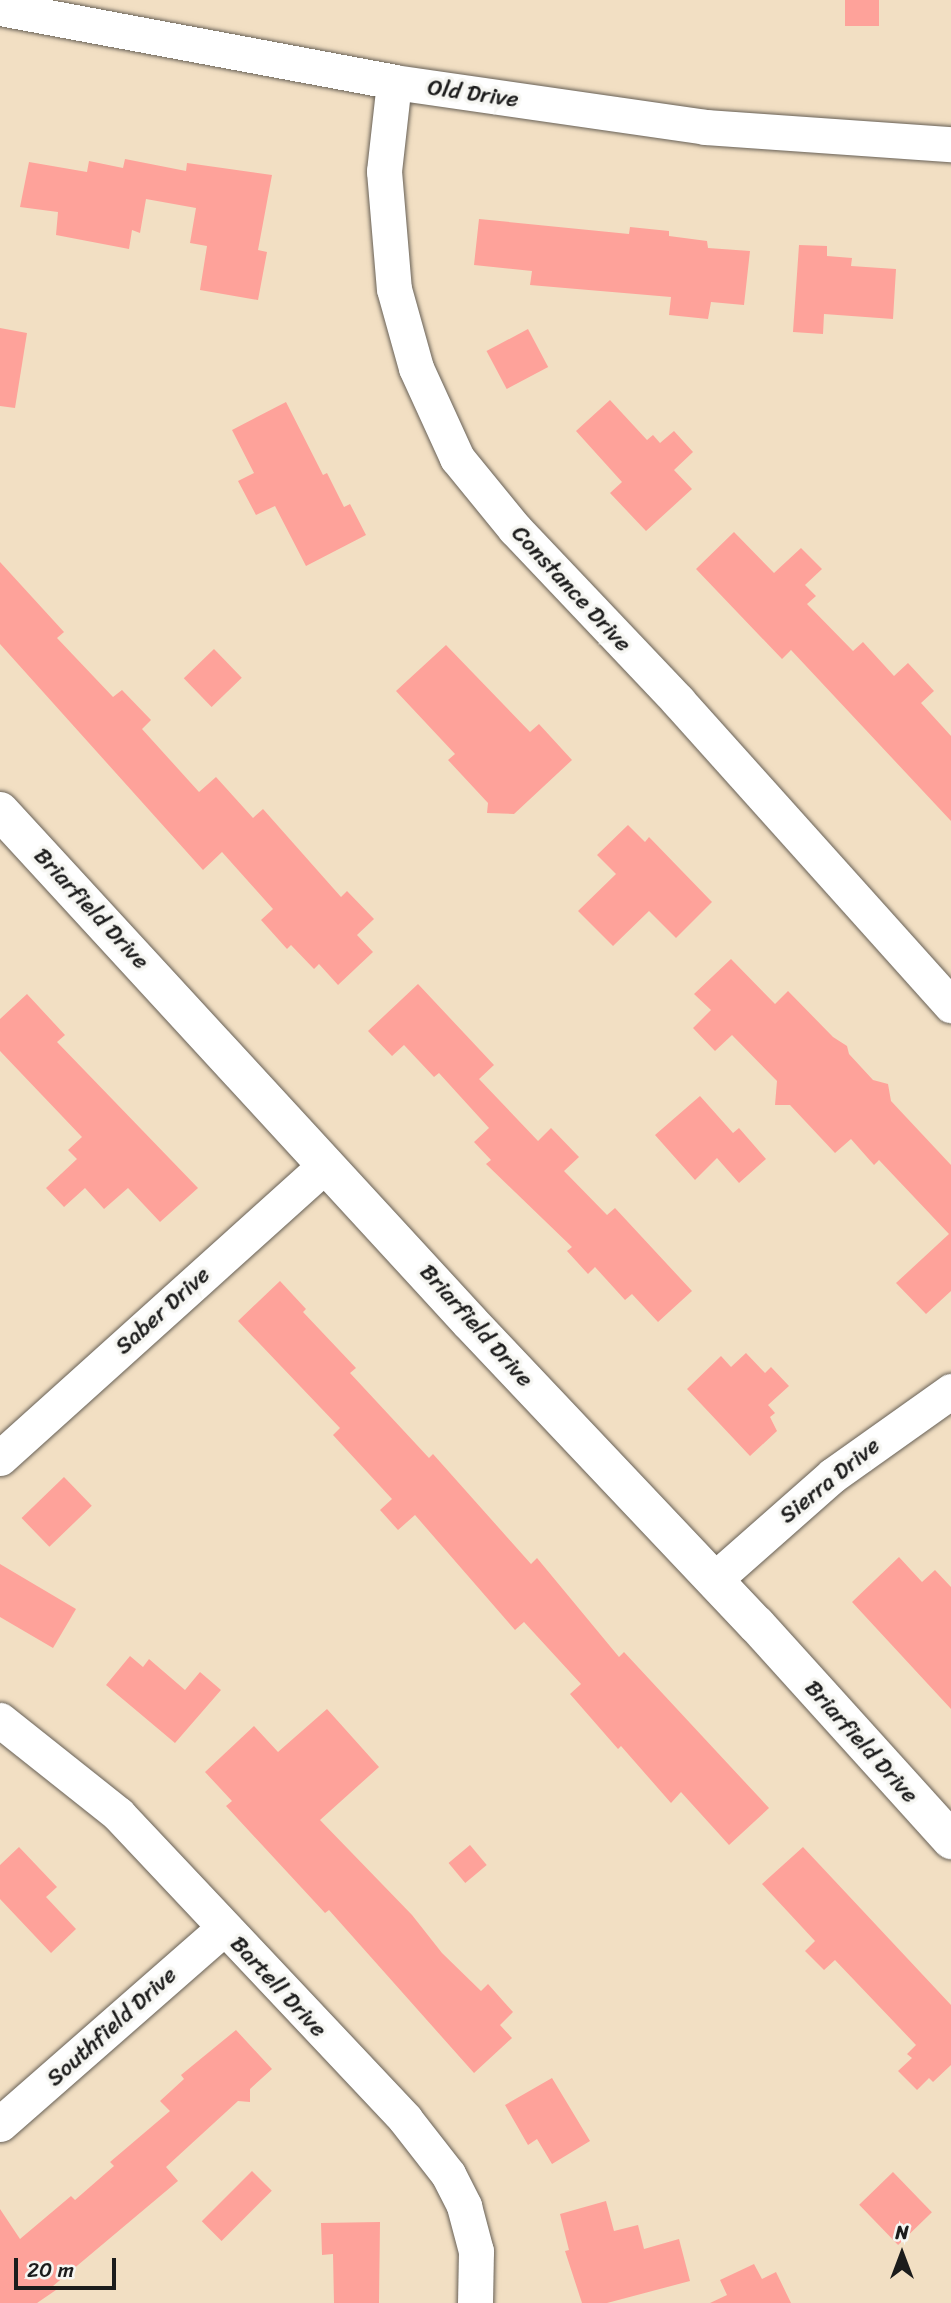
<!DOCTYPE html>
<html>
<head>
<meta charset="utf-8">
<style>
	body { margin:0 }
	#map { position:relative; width:951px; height:2303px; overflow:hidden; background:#f2dfc3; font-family:Sriracha,sans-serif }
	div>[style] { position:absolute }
	.building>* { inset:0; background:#fea29a; transform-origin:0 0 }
	.roads { filter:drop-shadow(0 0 2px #676056) drop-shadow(0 0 2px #676056) }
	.minor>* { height:35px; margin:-17.5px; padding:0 17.5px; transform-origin:17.5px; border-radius:17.5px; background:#fff }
	.tertiary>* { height:38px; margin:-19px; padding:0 19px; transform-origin:19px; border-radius:19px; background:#fff }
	span { translate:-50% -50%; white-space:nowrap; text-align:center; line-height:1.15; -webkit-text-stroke:7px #f6f6f2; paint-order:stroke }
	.street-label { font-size:23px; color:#1c1c1c }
	.north { position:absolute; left:867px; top:2219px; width:70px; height:70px; -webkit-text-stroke:5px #f6f6f2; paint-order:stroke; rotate:0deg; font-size:19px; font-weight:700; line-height:28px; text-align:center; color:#1c1c1c }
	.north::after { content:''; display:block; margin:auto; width:24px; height:32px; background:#1c1c1c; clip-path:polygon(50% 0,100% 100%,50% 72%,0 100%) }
	.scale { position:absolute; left:14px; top:2258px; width:102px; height:32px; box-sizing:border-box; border:4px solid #1c1c1c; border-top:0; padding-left:9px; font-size:21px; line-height:24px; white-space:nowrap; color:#1c1c1c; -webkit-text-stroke:5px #f6f6f2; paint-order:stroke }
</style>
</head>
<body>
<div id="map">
	<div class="building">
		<i style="left:845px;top:0;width:34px;height:26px"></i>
		<i style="clip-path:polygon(125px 159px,186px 171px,187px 163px,272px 175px,258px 250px,267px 252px,258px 300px,200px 290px,207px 246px,190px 243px,196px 208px,146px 199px,140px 233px,132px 230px,129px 249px,56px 235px,58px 212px,20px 207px,29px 162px,87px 172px,89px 161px,123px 168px)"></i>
		<i style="clip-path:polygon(479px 219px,629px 234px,630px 227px,669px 231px,669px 236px,707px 241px,708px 248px,750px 251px,744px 305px,711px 302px,708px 319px,669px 315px,671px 297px,530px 285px,532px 271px,474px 265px)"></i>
		<i style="clip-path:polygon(799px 245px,827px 246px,827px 256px,852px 258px,851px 266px,896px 269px,893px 319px,824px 314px,823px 334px,793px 332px)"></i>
		<i style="clip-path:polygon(0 328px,27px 333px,15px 408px,0 406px)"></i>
		<i style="left:528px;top:329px;width:43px;height:47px;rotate:62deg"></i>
		<i style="clip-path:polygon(610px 400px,647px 440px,653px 435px,660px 443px,674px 431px,693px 452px,674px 470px,692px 489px,646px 531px,610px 493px,622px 482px,576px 431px)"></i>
		<i style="clip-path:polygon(286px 402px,323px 475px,327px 473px,344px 507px,350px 504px,366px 535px,306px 566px,275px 506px,256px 515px,238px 481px,254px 473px,232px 430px)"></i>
		<i style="clip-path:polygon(734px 532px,774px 573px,801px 548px,822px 569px,805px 585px,816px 596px,807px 604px,853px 651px,863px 642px,894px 676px,908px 663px,934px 691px,921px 703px,951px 736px,951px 821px,791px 650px,782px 659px,696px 569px)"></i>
		<i style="clip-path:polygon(0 562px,64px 632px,57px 638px,113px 697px,122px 690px,151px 720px,142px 729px,199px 792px,216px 777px,253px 818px,263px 809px,341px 897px,347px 891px,374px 919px,357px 935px,373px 952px,338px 985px,319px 964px,314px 969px,291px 945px,287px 949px,261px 920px,273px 909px,222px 852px,203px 870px,0 644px)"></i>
		<i style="clip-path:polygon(446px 645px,530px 732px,539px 724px,572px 760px,514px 814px,487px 813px,488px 803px,448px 760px,455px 754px,396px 691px)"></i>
		<i style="left:214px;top:649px;width:40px;height:42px;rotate:46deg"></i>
		<i style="clip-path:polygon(628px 825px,645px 842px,649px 837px,712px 902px,676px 938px,649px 911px,613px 946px,578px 911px,616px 874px,597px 855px)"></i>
		<i style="clip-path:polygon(731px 959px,775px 1004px,788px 991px,833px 1037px,847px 1046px,849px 1054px,873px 1080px,888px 1084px,891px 1101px,951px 1165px,951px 1291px,926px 1314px,896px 1283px,949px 1234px,879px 1160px,874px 1165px,851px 1139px,835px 1153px,790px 1105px,775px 1105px,777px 1081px,732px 1035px,715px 1051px,693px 1028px,711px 1010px,694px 994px)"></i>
		<i style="clip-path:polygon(418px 984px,494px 1065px,479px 1079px,538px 1141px,551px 1128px,579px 1157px,564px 1171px,607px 1215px,615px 1208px,692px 1291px,658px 1322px,632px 1294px,625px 1300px,595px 1267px,588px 1274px,567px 1251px,572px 1247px,486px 1164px,491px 1160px,474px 1142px,489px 1128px,439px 1073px,434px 1077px,404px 1045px,392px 1056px,368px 1031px)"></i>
		<i style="clip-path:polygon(27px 994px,65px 1035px,57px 1042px,198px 1188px,160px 1222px,128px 1188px,104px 1209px,85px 1188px,64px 1207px,46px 1188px,77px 1159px,68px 1150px,82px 1137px,0 1051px,0 1019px)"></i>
		<i style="clip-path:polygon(700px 1096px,733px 1133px,739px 1128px,766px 1159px,739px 1183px,717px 1158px,695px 1180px,655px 1135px)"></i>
		<i style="clip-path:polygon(280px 1281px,306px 1309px,303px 1312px,356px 1368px,350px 1373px,429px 1458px,433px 1454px,531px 1564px,537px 1558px,619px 1657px,624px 1652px,769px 1808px,729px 1845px,681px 1792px,671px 1803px,621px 1746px,618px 1749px,570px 1694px,581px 1684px,524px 1622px,515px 1630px,415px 1515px,398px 1530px,380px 1510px,392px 1499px,333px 1435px,340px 1428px,238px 1321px)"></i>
		<i style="clip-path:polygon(746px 1353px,765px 1373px,771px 1367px,789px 1386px,768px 1405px,775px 1413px,770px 1417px,777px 1431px,750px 1456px,687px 1389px,721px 1356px,731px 1367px)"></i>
		<i style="left:64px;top:1477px;width:40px;height:59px;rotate:46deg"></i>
		<i style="clip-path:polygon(899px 1557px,922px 1582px,935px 1570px,951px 1587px,951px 1709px,852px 1602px)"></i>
		<i style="clip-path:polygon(0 1564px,76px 1609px,53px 1648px,0 1617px)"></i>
		<i style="clip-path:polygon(130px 1656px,143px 1667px,149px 1659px,185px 1690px,200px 1672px,221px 1690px,175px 1743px,106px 1685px)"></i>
		<i style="clip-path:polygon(327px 1709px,379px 1767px,320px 1820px,412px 1915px,442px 1953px,481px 1991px,488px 1984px,513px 2012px,500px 2025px,512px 2038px,474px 2073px,329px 1910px,325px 1913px,226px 1806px,232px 1801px,205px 1772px,254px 1726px,278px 1752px)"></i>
		<i style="left:470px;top:1845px;width:26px;height:28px;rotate:50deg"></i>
		<i style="clip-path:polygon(19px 1847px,57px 1887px,46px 1897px,76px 1929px,51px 1953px,0 1899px,0 1865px)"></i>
		<i style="clip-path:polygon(803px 1847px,951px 2005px,951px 2065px,933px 2082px,929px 2078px,917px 2090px,898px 2071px,912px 2058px,907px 2054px,916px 2045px,835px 1960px,824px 1970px,805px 1951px,815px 1941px,762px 1884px)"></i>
		<i style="clip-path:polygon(236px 2030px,272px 2069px,250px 2089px,250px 2102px,238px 2101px,166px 2167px,178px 2181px,53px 2286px,56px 2290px,37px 2303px,0 2303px,0 2209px,20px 2239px,71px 2196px,75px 2200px,114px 2166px,110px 2162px,170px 2111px,160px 2101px,184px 2079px,181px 2075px)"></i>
		<i style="clip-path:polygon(552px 2078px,590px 2141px,552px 2164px,537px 2139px,528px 2145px,505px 2105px)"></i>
		<i style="left:252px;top:2171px;width:28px;height:71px;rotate:45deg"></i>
		<i style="left:893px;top:2172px;width:56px;height:47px;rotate:46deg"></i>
		<i style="clip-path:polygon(606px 2201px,614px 2231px,638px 2225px,644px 2249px,679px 2239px,690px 2281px,607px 2303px,582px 2303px,565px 2251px,569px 2250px,560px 2214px)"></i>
		<i style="clip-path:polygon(380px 2222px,379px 2303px,334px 2303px,333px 2254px,322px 2255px,321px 2223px)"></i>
		<i style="clip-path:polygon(754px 2264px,762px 2279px,776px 2272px,791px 2303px,710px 2303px,727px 2295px,720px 2280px)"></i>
	</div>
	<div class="roads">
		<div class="minor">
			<i style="left:0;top:8px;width:401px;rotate:10.6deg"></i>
			<i style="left:394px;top:82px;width:314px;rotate:8.2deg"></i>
			<i style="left:705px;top:127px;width:247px;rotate:4deg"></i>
			<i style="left:394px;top:82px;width:90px;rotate:96.4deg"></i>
			<i style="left:384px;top:171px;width:118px;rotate:85.2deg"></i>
			<i style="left:394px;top:289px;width:82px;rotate:74.4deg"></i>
			<i style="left:416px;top:368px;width:99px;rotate:65.5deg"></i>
			<i style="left:457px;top:458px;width:92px;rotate:50.8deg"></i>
			<i style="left:515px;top:529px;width:237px;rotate:46.5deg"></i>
			<i style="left:678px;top:701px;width:409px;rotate:48.1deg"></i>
			<i style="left:0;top:1458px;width:439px;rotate:-42deg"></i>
			<i style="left:715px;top:1579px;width:157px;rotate:-41.4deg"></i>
			<i style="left:833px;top:1475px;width:145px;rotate:-35.4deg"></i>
			<i style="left:0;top:1720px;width:151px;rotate:38.5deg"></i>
			<i style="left:118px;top:1814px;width:419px;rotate:46.7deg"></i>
			<i style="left:405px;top:2119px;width:70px;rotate:52deg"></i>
			<i style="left:448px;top:2174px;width:36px;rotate:63deg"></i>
			<i style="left:464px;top:2206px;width:47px;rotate:75.1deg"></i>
			<i style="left:476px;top:2251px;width:52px;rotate:91.1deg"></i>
			<i style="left:0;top:2124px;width:296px;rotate:-41.2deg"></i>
		</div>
		<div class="tertiary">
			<i style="left:0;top:811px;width:694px;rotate:47.39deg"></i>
			<i style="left:470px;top:1322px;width:417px;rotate:46.6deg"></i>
			<i style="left:757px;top:1625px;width:290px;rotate:47.9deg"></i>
		</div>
	</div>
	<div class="street-label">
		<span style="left:473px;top:94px;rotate:8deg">Old Drive</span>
		<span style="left:571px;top:589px;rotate:47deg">Constance Drive</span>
		<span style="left:91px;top:909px;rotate:47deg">Briarfield Drive</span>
		<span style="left:163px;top:1311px;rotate:-42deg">Saber Drive</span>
		<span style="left:476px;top:1326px;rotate:48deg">Briarfield Drive</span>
		<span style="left:830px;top:1481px;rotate:-39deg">Sierra Drive</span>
		<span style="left:861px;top:1742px;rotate:48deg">Briarfield Drive</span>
		<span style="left:278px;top:1987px;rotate:47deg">Bartell Drive</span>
		<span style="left:112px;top:2027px;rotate:-42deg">Southfield Drive</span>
	</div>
	<div class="north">N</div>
	<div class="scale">20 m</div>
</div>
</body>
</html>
